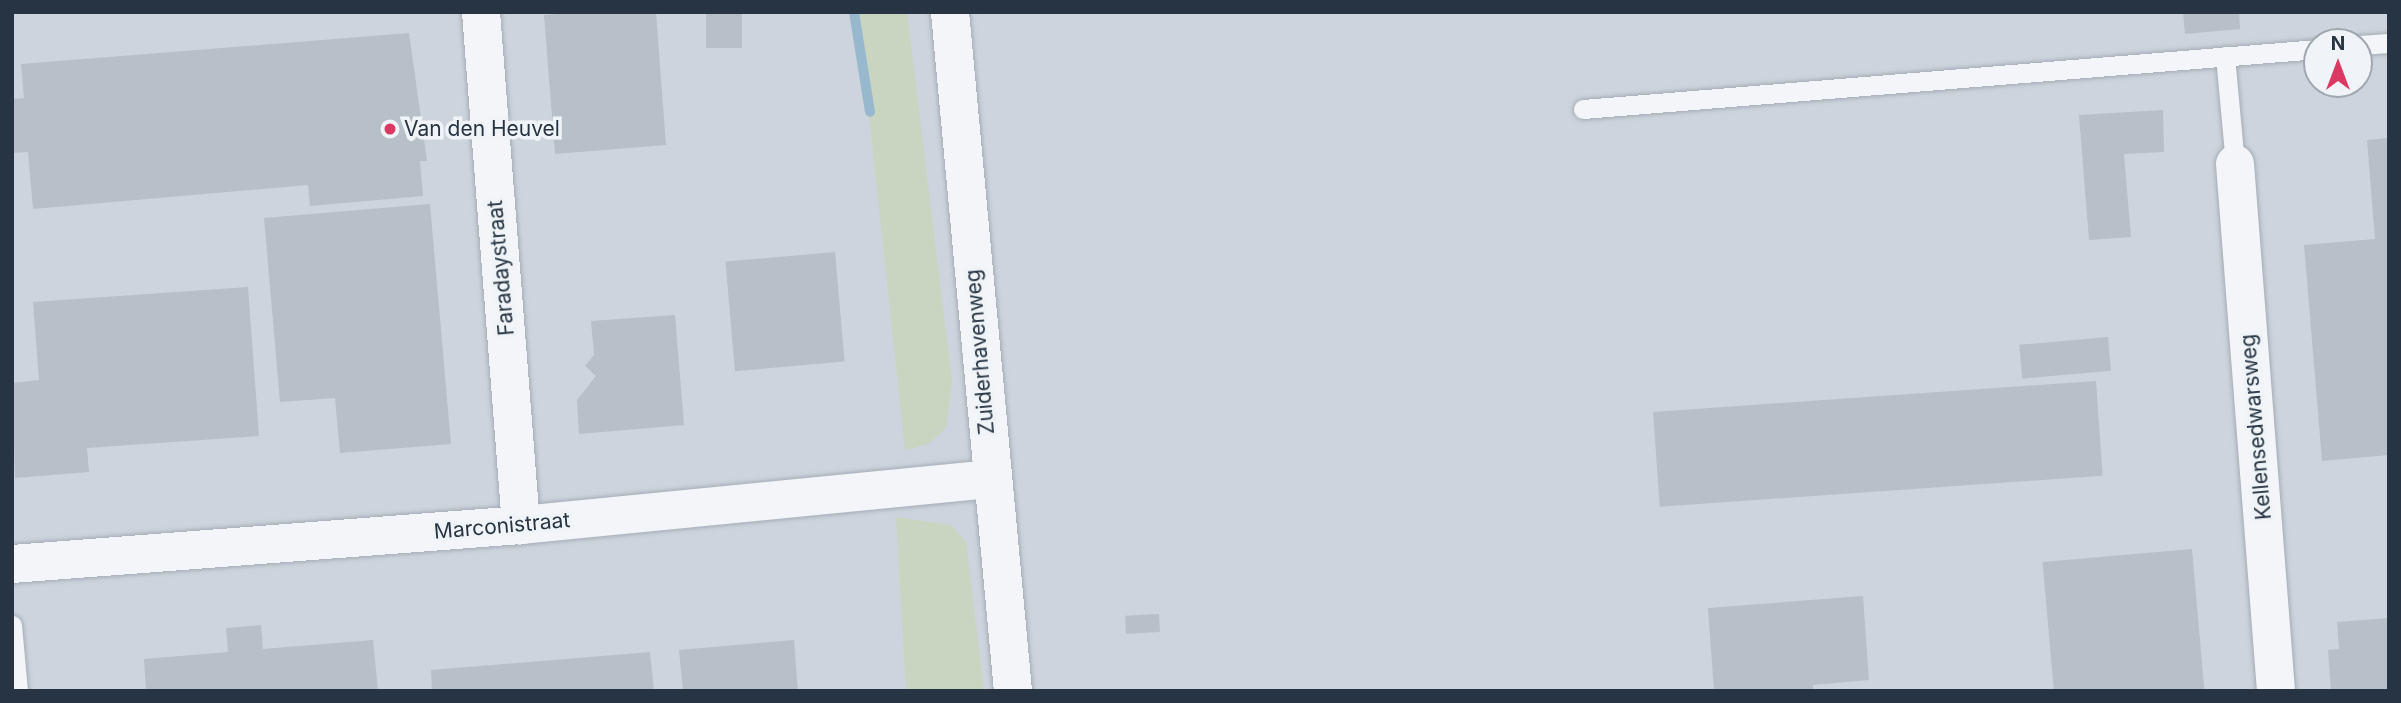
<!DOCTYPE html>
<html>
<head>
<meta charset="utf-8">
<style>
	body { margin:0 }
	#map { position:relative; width:2401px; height:703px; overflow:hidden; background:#e0e5ea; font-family:Inter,sans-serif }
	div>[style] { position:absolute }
	.built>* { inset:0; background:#ced4dd }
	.green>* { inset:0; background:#c8d5c0 }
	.stream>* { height:10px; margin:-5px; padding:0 5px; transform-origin:5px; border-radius:5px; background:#98b8ce }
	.building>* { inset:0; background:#b7bfc8; transform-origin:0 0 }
	.roads { filter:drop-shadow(0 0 2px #a5acb5) drop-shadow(0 0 2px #a5acb5) }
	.service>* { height:19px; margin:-9.5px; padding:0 9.5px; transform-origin:9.5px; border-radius:9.5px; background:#f3f5f8 }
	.minor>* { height:38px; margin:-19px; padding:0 19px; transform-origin:19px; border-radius:19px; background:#f3f5f8 }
	.dots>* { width:19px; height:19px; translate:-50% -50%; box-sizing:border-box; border:4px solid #f0f4f8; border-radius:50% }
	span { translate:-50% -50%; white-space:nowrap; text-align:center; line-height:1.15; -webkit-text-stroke:7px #f0f4f8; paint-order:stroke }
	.poi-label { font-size:21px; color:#273443 }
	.left { translate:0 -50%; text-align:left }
	.street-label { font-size:21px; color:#273443 }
	.frame { position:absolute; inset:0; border:14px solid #273443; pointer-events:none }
	.north { position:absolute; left:2303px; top:28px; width:70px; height:70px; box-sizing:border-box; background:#f0f4f8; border:2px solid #a0a7b0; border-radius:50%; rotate:0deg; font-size:19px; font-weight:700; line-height:28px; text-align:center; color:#273443 }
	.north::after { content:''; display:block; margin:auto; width:24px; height:32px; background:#db3963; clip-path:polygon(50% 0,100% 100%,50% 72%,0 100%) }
</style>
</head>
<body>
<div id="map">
	<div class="built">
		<i style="clip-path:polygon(evenodd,12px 12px,2389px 12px,2389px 691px,12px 691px,12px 12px,2317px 42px,2359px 42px,2359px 84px,2317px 84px,2317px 42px)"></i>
	</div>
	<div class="green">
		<i style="clip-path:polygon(858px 12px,907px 12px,952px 382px,946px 428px,928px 444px,905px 450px)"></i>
		<i style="clip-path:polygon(896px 517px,951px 525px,966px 542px,984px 691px,906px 691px)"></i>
	</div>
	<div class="stream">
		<i style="left:854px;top:12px;width:101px;rotate:80.9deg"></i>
	</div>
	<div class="building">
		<i style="clip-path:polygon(584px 12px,656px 12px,666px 145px,555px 154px,544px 15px)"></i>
		<i style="left:706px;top:12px;width:36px;height:36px"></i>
		<i style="clip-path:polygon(2183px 12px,2239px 12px,2240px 29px,2185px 34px)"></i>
		<i style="clip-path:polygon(409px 33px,427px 161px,420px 161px,423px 196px,310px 206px,308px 185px,33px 209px,28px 152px,12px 153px,12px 99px,24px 98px,21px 64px)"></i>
		<i style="clip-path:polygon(2163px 110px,2164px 152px,2124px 154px,2131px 237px,2089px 240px,2079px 115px)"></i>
		<i style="clip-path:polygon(2389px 138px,2389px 455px,2322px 461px,2304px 245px,2375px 239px,2367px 140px)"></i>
		<i style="clip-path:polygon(430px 204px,451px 444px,340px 453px,335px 398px,280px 402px,264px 218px)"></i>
		<i style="left:835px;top:252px;width:110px;height:110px;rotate:85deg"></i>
		<i style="clip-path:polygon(248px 287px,259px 436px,87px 448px,89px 472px,15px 478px,12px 383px,39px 380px,33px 302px)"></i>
		<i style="clip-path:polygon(675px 315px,684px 425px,579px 434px,577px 400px,596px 376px,585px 366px,594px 355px,591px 321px)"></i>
		<i style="left:2108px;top:337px;width:34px;height:89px;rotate:85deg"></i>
		<i style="left:2096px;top:381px;width:95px;height:444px;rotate:86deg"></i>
		<i style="left:2192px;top:549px;width:143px;height:150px;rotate:85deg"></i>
		<i style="clip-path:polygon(1863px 596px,1869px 680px,1813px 685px,1813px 691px,1714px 691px,1708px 608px)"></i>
		<i style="left:1159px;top:614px;width:18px;height:34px;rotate:87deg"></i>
		<i style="clip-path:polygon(2389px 618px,2389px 691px,2331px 691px,2328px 650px,2339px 649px,2337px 622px)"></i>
		<i style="clip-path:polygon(261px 625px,263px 649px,373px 640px,378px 691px,146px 691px,144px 659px,228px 652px,226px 628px)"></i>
		<i style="clip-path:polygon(794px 640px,798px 691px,683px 691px,679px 650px)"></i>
		<i style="clip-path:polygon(650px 652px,654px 691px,432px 691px,431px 670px)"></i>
	</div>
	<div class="roads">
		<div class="service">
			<i style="left:2359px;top:45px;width:30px;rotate:-4deg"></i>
			<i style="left:2225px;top:56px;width:108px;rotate:84.7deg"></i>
			<i style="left:1583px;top:109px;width:736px;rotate:-4.67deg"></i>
			<i style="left:12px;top:625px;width:66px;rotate:84.8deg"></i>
		</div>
		<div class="minor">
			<i style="left:481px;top:12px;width:515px;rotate:85.54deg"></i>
			<i style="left:950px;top:12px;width:682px;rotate:84.7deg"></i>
			<i style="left:2235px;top:164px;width:529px;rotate:85.55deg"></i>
			<i style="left:12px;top:564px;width:510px;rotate:-4.38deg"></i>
			<i style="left:521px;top:525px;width:472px;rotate:-5.6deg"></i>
		</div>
	</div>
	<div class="dots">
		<i style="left:390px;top:129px;background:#db3963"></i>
	</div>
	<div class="poi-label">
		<span class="left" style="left:404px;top:129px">Van den Heuvel</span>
	</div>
	<div class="street-label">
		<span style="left:501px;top:268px;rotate:-95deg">Faradaystraat</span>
		<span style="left:980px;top:352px;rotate:-95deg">Zuiderhavenweg</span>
		<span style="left:2256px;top:427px;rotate:-95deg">Kellensedwarsweg</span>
		<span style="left:502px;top:526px;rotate:-5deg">Marconistraat</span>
	</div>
	<div class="frame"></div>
	<div class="north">N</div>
</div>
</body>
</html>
